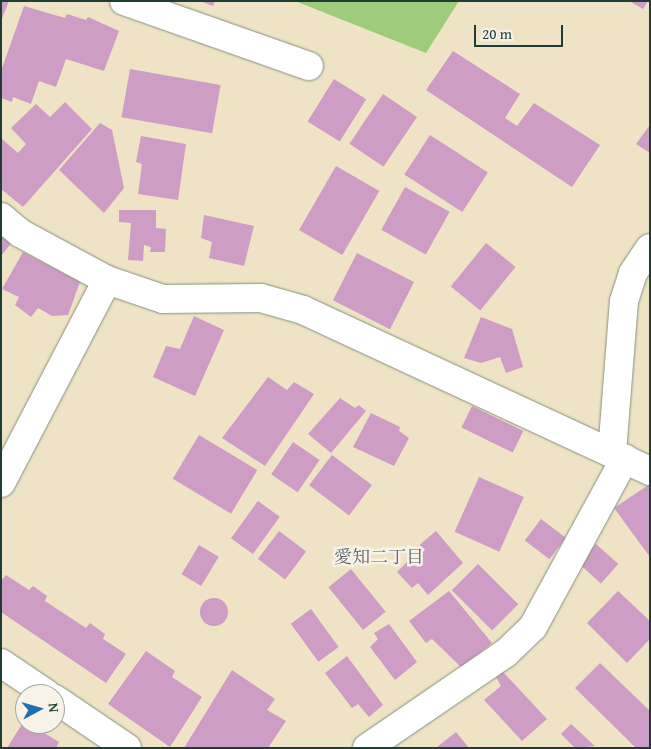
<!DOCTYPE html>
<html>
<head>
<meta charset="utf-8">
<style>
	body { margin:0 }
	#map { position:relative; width:651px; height:749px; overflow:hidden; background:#eee3c5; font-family:"Gentium Book Plus","Noto Serif JP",serif }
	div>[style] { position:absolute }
	.green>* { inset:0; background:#9dcc7b }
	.building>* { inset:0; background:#cd9dc6; transform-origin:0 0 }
	.round { border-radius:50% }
	.roads { filter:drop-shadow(0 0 1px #86907c) drop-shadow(0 0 1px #86907c) }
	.minor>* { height:28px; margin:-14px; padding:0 14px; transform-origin:14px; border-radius:14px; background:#fff }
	span { translate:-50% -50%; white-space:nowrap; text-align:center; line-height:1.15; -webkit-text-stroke:5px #f7f3e8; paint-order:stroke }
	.neighbourhood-label { font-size:18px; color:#5c5f67 }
	.frame { position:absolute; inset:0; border:2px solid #1f3d34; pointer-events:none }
	.north { position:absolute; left:15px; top:684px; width:50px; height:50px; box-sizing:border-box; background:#f7f3e8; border:1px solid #a1aaa0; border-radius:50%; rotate:84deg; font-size:14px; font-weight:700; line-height:20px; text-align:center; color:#1f3d34 }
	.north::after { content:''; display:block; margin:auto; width:18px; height:22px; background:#1f6fb2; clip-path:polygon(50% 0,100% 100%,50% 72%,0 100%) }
	.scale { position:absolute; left:474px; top:25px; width:89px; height:22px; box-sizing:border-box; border:2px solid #1f3d34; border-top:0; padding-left:6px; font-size:15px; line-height:18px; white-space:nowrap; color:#1f3d34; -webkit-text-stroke:4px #f7f3e8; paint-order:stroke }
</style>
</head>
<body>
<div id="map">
	<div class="green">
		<i style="clip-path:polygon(295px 1px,459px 1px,426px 53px)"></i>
	</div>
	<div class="building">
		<i style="clip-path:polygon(1px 1px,9px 1px,1px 21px)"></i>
		<i style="clip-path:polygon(200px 1px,215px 1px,213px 6px)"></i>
		<i style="clip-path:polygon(629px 1px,648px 1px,643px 9px)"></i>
		<i style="clip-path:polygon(24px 6px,65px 18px,67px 14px,86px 20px,88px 17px,119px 31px,104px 71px,66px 59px,56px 87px,39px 81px,31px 104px,13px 97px,12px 102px,1px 98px,1px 71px)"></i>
		<i style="clip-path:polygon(453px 51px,520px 94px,505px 118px,517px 126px,534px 103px,600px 145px,572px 187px,426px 90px)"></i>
		<i style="left:130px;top:69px;width:92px;height:49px;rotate:10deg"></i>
		<i style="left:334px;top:79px;width:38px;height:50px;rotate:32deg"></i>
		<i style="left:383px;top:94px;width:41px;height:60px;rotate:34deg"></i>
		<i style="clip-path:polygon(65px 102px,92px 129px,23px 207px,1px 189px,1px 138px,18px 153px,26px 144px,11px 128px,36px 104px,50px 117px)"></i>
		<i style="clip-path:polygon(100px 123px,112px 130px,124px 188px,104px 213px,59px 170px)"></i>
		<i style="clip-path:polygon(650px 125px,650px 153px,636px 144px)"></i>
		<i style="left:430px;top:135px;width:69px;height:47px;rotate:33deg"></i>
		<i style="clip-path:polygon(141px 136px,186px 144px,178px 200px,138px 194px,142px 164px,136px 162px)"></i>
		<i style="left:336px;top:166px;width:50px;height:74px;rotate:30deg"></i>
		<i style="left:405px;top:187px;width:51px;height:49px;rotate:29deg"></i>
		<i style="clip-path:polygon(119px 210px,156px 210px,156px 228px,166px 229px,165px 252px,150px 252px,151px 247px,144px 245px,143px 261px,128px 260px,131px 223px,119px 222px)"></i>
		<i style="clip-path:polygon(204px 215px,254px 226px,244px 266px,209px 258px,212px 242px,201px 238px)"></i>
		<i style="clip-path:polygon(1px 231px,13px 241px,1px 256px)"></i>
		<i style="left:486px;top:243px;width:38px;height:56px;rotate:39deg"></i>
		<i style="clip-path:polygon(23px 252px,80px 282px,68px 315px,52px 316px,38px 308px,31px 317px,15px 305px,19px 297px,2px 289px)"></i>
		<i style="left:357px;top:253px;width:64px;height:53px;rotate:27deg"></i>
		<i style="clip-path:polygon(194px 316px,224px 330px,195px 396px,153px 377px,166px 346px,180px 349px)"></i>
		<i style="clip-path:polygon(481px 317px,512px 329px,523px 367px,506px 373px,500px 357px,481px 363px,464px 358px)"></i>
		<i style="clip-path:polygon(268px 377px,287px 390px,294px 382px,314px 394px,265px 466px,222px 438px)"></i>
		<i style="clip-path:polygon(340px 398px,355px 408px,359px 405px,366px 411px,331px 453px,308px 434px)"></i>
		<i style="left:472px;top:406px;width:57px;height:24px;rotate:26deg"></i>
		<i style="clip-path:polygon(371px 413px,400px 427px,399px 431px,409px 438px,394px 466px,353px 447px)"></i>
		<i style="left:199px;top:435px;width:68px;height:51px;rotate:31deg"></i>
		<i style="left:293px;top:442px;width:32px;height:39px;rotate:34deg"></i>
		<i style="left:332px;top:455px;width:50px;height:38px;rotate:37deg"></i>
		<i style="left:479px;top:477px;width:49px;height:60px;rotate:24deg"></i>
		<i style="clip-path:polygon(650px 484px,650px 557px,614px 508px)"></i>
		<i style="left:258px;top:501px;width:27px;height:46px;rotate:36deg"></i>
		<i style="left:541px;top:519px;width:31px;height:27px;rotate:37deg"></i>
		<i style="left:279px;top:531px;width:34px;height:35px;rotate:37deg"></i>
		<i style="clip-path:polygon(436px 531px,463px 563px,428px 595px,418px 583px,412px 588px,397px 572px,412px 557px,410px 553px)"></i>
		<i style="left:596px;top:544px;width:30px;height:26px;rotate:42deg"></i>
		<i style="left:199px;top:545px;width:23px;height:34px;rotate:31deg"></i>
		<i style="left:478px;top:564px;width:57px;height:37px;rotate:45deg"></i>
		<i style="left:351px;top:569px;width:55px;height:29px;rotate:51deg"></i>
		<i style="clip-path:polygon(6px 575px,29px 590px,33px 586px,47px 596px,45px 601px,86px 628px,90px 623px,105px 634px,103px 639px,126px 654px,106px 683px,1px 612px,1px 581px)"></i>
		<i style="clip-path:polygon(449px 591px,492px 643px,461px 667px,432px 639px,426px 643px,409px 621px)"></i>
		<i style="clip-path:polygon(618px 591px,650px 621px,650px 639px,627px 663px,587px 623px)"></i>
		<i class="round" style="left:200px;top:598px;width:28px;height:28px"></i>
		<i style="left:311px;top:609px;width:47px;height:25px;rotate:54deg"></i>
		<i style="clip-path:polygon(389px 624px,417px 662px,395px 680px,370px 647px,378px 639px,374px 633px)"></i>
		<i style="clip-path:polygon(146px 651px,175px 671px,172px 677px,202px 697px,170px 747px,108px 704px)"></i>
		<i style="clip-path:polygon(347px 656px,383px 705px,369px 717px,358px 704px,352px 708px,325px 673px)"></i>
		<i style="clip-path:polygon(600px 663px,650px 711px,650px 748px,636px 748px,575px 688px)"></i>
		<i style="clip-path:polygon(232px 670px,275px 699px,267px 710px,286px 721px,268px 748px,184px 748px)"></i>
		<i style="clip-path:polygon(503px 672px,547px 719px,522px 741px,484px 700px,501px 686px,496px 677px)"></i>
		<i style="clip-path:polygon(24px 721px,59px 742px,56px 748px,7px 748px)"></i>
		<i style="clip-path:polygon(571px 724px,595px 746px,575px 748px,561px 734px)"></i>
		<i style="clip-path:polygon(456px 732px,469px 748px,436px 748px)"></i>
	</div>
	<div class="roads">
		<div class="minor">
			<i style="left:124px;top:1px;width:196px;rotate:19.4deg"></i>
			<i style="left:1px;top:217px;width:25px;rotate:40deg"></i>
			<i style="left:20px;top:233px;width:99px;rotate:28.4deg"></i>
			<i style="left:107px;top:280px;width:59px;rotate:18.7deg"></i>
			<i style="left:163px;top:299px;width:98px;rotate:-0.6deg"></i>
			<i style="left:261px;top:298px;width:44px;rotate:15.9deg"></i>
			<i style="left:303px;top:310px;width:383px;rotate:24.9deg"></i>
			<i style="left:612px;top:453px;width:152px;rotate:-85.5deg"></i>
			<i style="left:624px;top:301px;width:29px;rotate:-72deg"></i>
			<i style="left:633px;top:273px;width:30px;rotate:-56deg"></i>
			<i style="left:1px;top:483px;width:229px;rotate:-62.4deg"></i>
			<i style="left:1px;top:663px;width:55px;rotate:34deg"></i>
			<i style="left:55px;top:699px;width:87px;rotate:34.2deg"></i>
			<i style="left:367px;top:748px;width:168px;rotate:-34.4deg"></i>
			<i style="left:506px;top:653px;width:37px;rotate:-44deg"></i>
			<i style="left:533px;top:627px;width:192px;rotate:-61.4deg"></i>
		</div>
	</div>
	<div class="neighbourhood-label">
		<span style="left:379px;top:557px">愛知二丁目</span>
	</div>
	<div class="frame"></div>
	<div class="north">N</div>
	<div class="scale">20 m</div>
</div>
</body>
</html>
